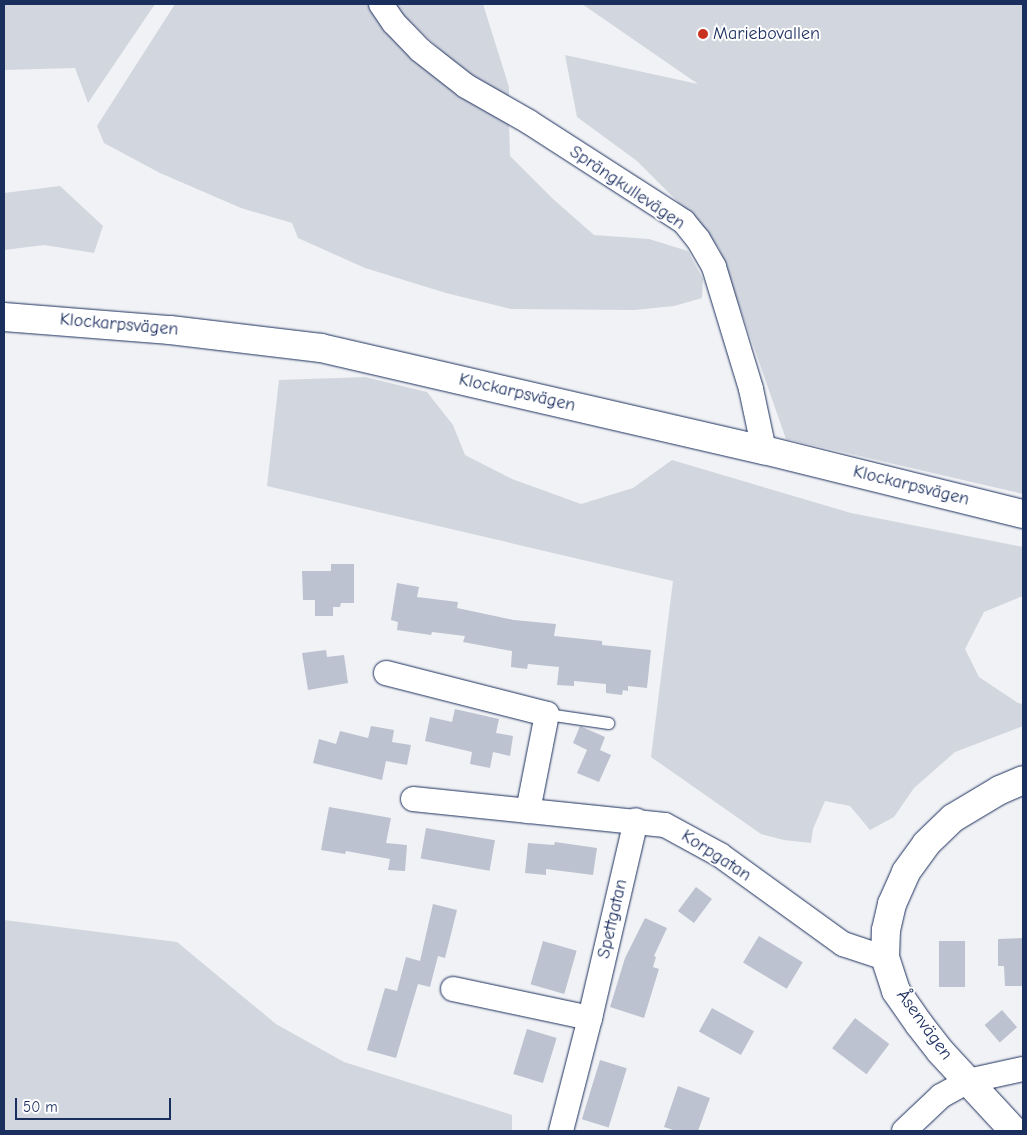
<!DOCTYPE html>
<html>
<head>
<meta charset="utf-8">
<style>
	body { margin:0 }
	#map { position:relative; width:1027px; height:1135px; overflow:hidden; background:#f1f2f5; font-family:"Comic Neue",sans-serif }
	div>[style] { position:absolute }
	.green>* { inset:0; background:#d2d6df }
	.building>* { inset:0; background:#bcc2d0; transform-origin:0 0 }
	.roads { filter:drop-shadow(0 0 1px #1b2f5e) drop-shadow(0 0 1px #1b2f5e) }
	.service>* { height:11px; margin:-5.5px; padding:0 5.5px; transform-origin:5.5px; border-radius:5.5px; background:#fff }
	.minor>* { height:24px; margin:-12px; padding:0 12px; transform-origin:12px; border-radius:12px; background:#fff }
	.tertiary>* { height:28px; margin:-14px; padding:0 14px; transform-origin:14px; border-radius:14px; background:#fff }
	.dots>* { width:14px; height:14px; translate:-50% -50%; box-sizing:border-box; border:2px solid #fff; border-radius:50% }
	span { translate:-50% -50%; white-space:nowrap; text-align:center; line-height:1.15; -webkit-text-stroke:4px #fff; paint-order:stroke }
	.poi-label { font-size:18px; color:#1b2f5e }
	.left { translate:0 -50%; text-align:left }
	.street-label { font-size:18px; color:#1b2f5e }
	.frame { position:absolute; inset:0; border:5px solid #1b2f5e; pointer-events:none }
	.scale { position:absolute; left:15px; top:1098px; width:156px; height:22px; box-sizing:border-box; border:2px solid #1b2f5e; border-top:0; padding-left:6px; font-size:15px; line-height:18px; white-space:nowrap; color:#1b2f5e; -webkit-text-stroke:4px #fff; paint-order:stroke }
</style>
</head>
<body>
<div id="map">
	<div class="green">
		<i style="clip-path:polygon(4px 4px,155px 4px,88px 103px,75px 68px,4px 70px)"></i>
		<i style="clip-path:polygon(175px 4px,370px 4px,448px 82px,493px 115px,509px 124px,510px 156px,553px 199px,594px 235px,649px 239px,688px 251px,703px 279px,702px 298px,674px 306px,634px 310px,511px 309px,446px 293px,365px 268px,298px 238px,292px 223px,241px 208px,160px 173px,104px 143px,97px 126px)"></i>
		<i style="clip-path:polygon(391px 4px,483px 4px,509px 87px,509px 101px,453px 62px)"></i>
		<i style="clip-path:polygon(582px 4px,1023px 4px,1023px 494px,786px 439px,719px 248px,687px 211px,637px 161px,577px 117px,565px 55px,698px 84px)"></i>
		<i style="clip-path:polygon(60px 186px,103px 226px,94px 253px,44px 245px,4px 250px,4px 193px)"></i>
		<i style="clip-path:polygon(365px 377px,427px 392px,453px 425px,465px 455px,512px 479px,581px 504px,633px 488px,672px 460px,851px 513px,1023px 547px,1023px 596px,984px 612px,965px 649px,979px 677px,1018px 703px,1023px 704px,1023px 726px,955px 752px,914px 788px,894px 817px,870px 830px,850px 806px,825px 801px,813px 829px,811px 843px,784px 840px,761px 834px,651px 757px,673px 581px,267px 486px,279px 380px)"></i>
		<i style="clip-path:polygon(4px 920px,177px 942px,276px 1024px,344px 1062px,512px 1115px,512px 1131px,4px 1131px)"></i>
	</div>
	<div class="building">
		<i style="clip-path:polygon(331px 564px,354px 564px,354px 603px,341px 603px,340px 607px,333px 607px,333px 616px,315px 616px,315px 600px,303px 600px,302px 571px,331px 571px)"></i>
		<i style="clip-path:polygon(397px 583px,419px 587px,417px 597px,458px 602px,457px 608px,514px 620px,556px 624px,554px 636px,602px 641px,602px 645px,651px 650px,647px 688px,628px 686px,628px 691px,623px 690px,622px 695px,606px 693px,606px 684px,574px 681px,574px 686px,557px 685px,559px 667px,528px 664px,527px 669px,511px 667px,512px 651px,463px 642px,465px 636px,432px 632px,431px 635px,397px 630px,398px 622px,391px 620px)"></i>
		<i style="clip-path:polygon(326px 650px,327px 657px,344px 655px,348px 683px,308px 690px,302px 653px)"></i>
		<i style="clip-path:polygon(455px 709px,499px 719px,496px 733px,513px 736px,510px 756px,493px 752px,490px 768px,470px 764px,472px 752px,425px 741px,430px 717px,452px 722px)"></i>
		<i style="clip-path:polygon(371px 726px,394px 730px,392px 742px,411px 745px,407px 765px,386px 761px,382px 780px,313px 763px,319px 739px,336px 744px,340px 731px,368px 738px)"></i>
		<i style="clip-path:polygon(580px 726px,605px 737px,600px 750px,611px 755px,599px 782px,577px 773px,587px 750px,573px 743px)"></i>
		<i style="clip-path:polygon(329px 807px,391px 818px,386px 843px,407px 845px,405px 871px,388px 870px,390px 859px,346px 851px,345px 854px,321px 850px)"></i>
		<i style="left:426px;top:828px;width:70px;height:31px;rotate:10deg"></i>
		<i style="clip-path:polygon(555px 842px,597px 848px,593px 875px,546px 869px,546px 875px,525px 873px,528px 843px,554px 845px)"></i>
		<i style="left:696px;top:887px;width:20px;height:30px;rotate:37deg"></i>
		<i style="clip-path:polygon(433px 904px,457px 910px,445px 958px,438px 956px,430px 987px,418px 984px,396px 1058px,367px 1050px,385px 988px,397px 991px,406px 957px,420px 961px)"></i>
		<i style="clip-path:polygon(645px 918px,667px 928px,654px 956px,656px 957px,653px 967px,659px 969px,644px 1018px,610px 1007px,625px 958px)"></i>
		<i style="left:759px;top:936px;width:51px;height:31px;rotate:31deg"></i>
		<i style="clip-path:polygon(1023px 938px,1023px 986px,1005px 986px,1004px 966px,998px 966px,998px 939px)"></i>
		<i style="left:543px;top:941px;width:35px;height:45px;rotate:16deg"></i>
		<i style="left:965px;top:941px;width:46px;height:26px;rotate:90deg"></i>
		<i style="left:712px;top:1008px;width:48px;height:27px;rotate:29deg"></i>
		<i style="left:1002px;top:1010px;width:23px;height:23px;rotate:49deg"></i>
		<i style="left:855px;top:1018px;width:43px;height:38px;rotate:37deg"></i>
		<i style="left:527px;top:1029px;width:31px;height:47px;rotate:17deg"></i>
		<i style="left:600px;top:1060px;width:28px;height:62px;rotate:17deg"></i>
		<i style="clip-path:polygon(678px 1086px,710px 1098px,698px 1131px,676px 1131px,664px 1127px)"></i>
	</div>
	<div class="roads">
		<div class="service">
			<i style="left:547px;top:714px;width:62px;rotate:8.4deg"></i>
		</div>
		<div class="minor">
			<i style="left:381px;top:4px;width:23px;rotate:56deg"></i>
			<i style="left:394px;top:23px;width:37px;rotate:46deg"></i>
			<i style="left:420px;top:50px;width:58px;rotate:38deg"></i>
			<i style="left:466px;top:86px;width:73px;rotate:29.7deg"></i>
			<i style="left:529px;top:122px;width:184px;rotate:32.8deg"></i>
			<i style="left:684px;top:222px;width:22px;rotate:51deg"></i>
			<i style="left:698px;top:239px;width:32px;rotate:60deg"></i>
			<i style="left:714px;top:267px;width:127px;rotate:73.1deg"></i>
			<i style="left:751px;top:389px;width:62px;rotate:78deg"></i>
			<i style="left:386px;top:673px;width:166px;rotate:14.3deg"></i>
			<i style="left:547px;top:714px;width:99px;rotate:101.1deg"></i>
			<i style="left:413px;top:799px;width:253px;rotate:5.9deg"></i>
			<i style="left:665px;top:825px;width:63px;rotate:28.6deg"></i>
			<i style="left:720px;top:855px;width:152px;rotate:35.9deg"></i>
			<i style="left:843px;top:944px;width:44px;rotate:18.4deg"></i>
			<i style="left:453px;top:989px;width:140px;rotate:12deg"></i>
			<i style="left:561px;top:1131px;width:117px;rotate:-75.6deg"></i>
			<i style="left:590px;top:1018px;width:203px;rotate:-76.9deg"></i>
			<i style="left:904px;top:1131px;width:51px;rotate:-43.4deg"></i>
			<i style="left:941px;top:1096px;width:31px;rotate:-29deg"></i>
			<i style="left:968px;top:1081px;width:56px;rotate:-12.3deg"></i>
		</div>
		<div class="tertiary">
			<i style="left:4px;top:317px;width:167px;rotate:4.5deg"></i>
			<i style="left:170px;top:330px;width:152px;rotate:6.8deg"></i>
			<i style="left:321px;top:348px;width:455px;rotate:13deg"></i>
			<i style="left:764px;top:450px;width:267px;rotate:13.9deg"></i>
			<i style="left:1014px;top:1131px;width:109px;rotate:-132.8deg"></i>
			<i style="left:940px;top:1051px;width:34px;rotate:-128deg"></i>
			<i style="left:919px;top:1024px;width:40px;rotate:-124.9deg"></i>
			<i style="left:896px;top:991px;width:35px;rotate:-108deg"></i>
			<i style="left:885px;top:958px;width:28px;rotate:-88deg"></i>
			<i style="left:886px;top:930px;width:27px;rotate:-77deg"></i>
			<i style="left:892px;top:904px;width:35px;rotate:-66deg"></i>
			<i style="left:906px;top:872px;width:34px;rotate:-54deg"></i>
			<i style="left:926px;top:844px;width:37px;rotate:-44deg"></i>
			<i style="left:953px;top:818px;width:55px;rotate:-30.8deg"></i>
			<i style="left:1000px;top:790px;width:25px;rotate:-23deg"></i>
		</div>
	</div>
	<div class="dots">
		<i style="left:703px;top:34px;background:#c8321e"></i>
	</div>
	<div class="poi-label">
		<span class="left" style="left:713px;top:34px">Mariebovallen</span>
	</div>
	<div class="street-label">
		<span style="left:627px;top:188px;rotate:34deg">Sprängkullevägen</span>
		<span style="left:119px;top:325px;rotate:5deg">Klockarpsvägen</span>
		<span style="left:517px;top:393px;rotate:13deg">Klockarpsvägen</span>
		<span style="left:911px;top:486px;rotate:14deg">Klockarpsvägen</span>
		<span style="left:716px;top:856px;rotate:33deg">Korpgatan</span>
		<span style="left:613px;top:919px;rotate:-77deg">Spettgatan</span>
		<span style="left:924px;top:1025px;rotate:54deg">Åsenvägen</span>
	</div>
	<div class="frame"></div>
	<div class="scale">50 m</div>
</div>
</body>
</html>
